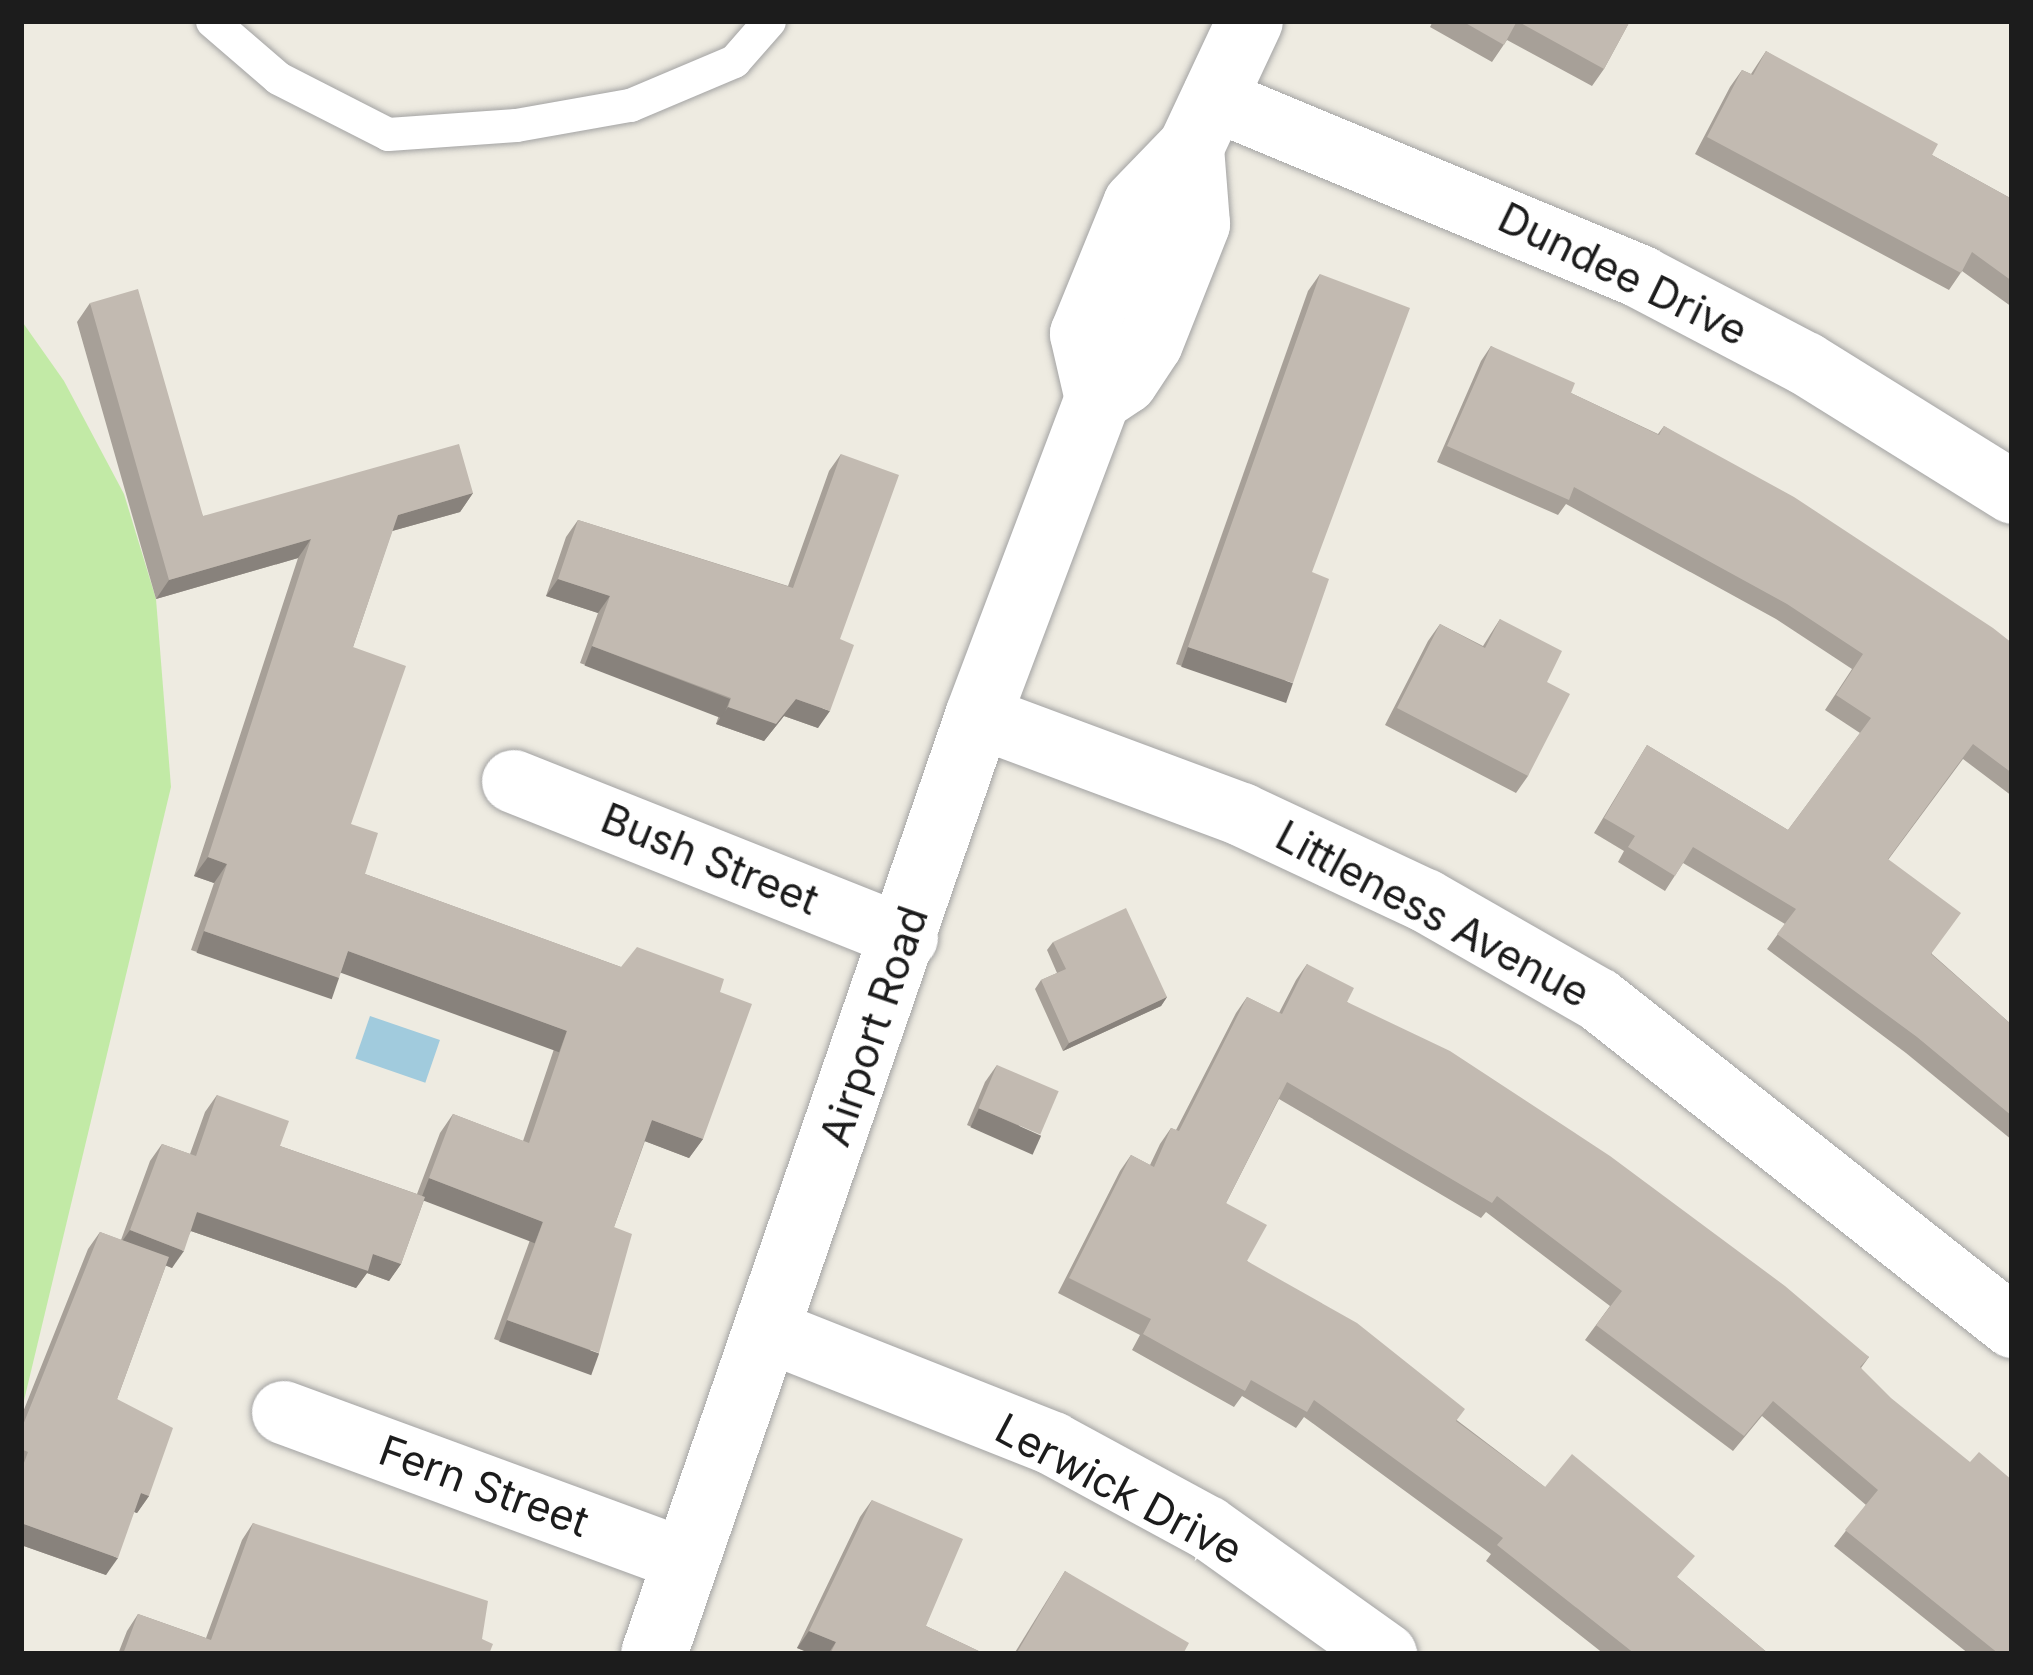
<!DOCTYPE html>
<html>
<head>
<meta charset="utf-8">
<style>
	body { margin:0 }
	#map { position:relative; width:2033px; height:1675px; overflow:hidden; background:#eeebe1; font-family:Inter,sans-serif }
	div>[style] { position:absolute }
	.grass>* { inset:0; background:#c2eaa6 }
	.water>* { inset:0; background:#a1cbdd; transform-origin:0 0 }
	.roads { filter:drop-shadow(0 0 3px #a3a3a3) drop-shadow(0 0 3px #a3a3a3) }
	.service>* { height:33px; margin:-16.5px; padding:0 16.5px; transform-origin:16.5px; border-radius:16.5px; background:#fff }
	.minor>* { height:63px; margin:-31.5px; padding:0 31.5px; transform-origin:31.5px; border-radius:31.5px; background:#fff }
	.tertiary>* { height:66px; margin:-33px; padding:0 33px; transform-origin:33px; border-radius:33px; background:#fff }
	.wall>* { inset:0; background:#a7a098 }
	.shaded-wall>* { inset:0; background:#88827c; transform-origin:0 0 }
	.building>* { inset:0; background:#c2bab1; transform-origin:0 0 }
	span { translate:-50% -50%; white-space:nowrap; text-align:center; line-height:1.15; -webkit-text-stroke:9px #fff; paint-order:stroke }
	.street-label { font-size:42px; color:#1c1c1c }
	.frame { position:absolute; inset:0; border:24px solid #1c1c1c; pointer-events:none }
</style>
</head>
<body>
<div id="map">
	<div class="grass">
		<i style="clip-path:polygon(21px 320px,64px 381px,124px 494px,156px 599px,171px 787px,21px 1413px)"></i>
	</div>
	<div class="water">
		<i style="left:370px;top:1016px;width:74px;height:45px;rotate:19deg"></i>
	</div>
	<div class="roads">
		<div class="service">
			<i style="left:212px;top:21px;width:87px;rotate:40.8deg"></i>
			<i style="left:278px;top:78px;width:123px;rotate:27deg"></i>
			<i style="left:388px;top:134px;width:128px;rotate:-4deg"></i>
			<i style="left:516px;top:125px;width:116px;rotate:-10deg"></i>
			<i style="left:630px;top:105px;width:113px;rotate:-22.9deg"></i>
			<i style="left:734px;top:61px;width:53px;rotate:-48.8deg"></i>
		</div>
		<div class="minor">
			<i style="left:1212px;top:98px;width:465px;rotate:22.6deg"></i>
			<i style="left:1641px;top:277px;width:185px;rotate:27.7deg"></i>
			<i style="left:1805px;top:363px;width:244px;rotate:31.9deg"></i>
			<i style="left:978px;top:716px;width:281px;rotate:20.4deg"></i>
			<i style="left:1241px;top:814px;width:203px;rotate:25.1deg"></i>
			<i style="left:1425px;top:900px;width:199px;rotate:29.8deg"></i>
			<i style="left:1598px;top:999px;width:528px;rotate:38.3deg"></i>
			<i style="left:513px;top:781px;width:423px;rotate:21.7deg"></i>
			<i style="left:767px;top:1330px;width:307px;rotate:21.6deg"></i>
			<i style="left:1052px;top:1443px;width:176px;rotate:28.5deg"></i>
			<i style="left:1207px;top:1527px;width:219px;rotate:35.5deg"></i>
			<i style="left:283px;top:1412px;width:428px;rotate:20.2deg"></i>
		</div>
		<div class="tertiary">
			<i style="left:1098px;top:399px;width:67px;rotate:-103deg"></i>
			<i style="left:1083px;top:334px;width:140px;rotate:-67.8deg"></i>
			<i style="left:1136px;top:204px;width:79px;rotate:-46deg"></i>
			<i style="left:654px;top:1654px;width:992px;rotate:-70.94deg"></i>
			<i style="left:978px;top:716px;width:339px;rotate:-69.3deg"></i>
			<i style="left:1098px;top:399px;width:32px;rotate:-34deg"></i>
			<i style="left:1125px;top:381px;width:45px;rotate:-56.7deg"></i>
			<i style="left:1150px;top:343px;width:128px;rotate:-68.4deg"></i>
			<i style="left:1197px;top:224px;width:77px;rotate:-94.5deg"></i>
			<i style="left:1191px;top:147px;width:139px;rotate:-64.9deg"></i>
		</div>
	</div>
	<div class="wall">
		<i style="clip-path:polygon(1433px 21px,1630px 21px,1604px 69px,1592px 86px,1507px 40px,1492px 62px,1430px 27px)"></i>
		<i style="clip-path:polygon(1766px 51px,1932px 155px,2012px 199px,2012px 307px,1962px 271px,1949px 290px,1695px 154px,1730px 87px,1742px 70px,1751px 74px)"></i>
		<i style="clip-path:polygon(1320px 274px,1312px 572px,1281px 700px,1176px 664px,1308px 291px)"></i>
		<i style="clip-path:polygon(90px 303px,203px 516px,473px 493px,460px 512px,392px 531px,353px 647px,351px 824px,365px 874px,621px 967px,720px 992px,703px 1139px,689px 1158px,645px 1141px,614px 1227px,586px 1372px,494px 1339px,530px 1240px,424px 1200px,401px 1264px,389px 1281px,367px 1273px,356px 1288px,191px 1231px,172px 1268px,166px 1265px,117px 1399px,149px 1496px,137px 1513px,134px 1512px,106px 1575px,21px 1545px,21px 1417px,88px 1249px,100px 1232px,121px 1240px,150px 1161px,162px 1144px,190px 1154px,205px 1112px,217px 1095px,280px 1146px,417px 1194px,440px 1133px,453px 1114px,523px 1141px,554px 1049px,341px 972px,326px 996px,191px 950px,214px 883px,194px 876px,298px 558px,156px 599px,77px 322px)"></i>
		<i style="clip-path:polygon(1491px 346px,1571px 393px,1658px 434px,1664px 426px,2012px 643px,2012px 796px,1963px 759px,1888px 860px,1932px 954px,2012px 1025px,2012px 1140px,1906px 1053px,1767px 949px,1785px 924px,1683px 863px,1665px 891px,1618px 862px,1624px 851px,1594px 833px,1647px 745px,1788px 830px,1860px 733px,1825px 710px,1852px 669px,1776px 619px,1566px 504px,1558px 515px,1437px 462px,1481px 361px)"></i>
		<i style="clip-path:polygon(841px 454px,840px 639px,818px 728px,784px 716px,764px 741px,716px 724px,719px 715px,580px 663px,598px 613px,546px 596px,566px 537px,578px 520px,788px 586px,829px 471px)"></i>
		<i style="clip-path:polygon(1500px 619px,1547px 682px,1528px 776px,1516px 793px,1385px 725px,1428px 641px,1440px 624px,1483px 646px)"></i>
		<i style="clip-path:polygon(1053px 942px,1167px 997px,1161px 1006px,1063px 1051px,1035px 989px,1041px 980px,1057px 973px,1047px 950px)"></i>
		<i style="clip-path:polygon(1307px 964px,1347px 1002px,1869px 1357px,1861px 1368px,2012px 1654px,1969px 1654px,1834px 1546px,1866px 1505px,1762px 1416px,1733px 1451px,1585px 1340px,1610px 1306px,1486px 1212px,1481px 1218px,1279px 1099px,1226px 1203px,1247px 1261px,1545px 1487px,1678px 1578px,1769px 1654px,1604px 1654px,1486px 1561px,1491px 1554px,1304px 1417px,1296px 1428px,1242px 1396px,1234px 1407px,1132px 1350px,1140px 1335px,1058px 1293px,1120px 1171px,1131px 1155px,1150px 1165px,1160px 1144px,1171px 1128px,1176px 1130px,1236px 1013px,1247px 997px,1279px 1013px,1296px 980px)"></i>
		<i style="clip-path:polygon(997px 1065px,1029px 1152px,967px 1125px,985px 1082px)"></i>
		<i style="clip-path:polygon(872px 1500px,926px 1626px,985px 1654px,812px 1654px,797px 1648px,860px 1517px)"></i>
		<i style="clip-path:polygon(253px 1523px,482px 1639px,489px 1654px,118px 1654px,127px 1631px,138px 1614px,206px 1638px,242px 1540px)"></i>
		<i style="clip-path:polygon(1065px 1571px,1183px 1654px,1014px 1654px)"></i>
	</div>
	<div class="shaded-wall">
		<i style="clip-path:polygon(473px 493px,460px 512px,385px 533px,398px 515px)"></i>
		<i style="clip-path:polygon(311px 539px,298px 558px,156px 599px,169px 580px)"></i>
		<i style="clip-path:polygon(558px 579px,610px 596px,598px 613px,546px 596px)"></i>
		<i style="left:592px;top:646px;width:148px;height:21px;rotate:21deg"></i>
		<i style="left:1188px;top:647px;width:111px;height:21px;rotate:19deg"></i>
		<i style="clip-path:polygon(796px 699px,830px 711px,818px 728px,784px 716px,764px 741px,716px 724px,728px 707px)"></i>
		<i style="clip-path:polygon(208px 857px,227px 864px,214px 883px,194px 876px)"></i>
		<i style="left:204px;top:931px;width:143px;height:23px;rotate:19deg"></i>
		<i style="left:348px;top:951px;width:233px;height:23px;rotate:20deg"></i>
		<i style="clip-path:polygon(1167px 997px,1161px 1006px,1063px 1051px,1069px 1043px)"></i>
		<i style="left:979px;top:1108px;width:68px;height:21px;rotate:24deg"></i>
		<i style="clip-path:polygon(652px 1120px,703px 1139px,689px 1158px,639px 1139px)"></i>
		<i style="left:429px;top:1178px;width:122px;height:23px;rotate:21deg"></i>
		<i style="clip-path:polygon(197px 1212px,373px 1254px,401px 1264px,389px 1281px,367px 1273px,356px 1288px,185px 1229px)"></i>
		<i style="clip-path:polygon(130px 1230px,184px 1251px,172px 1268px,118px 1247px)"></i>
		<i style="left:507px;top:1320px;width:98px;height:23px;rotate:20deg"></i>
		<i style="clip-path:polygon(141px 1493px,149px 1496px,137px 1513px,129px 1510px)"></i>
		<i style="clip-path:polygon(21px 1523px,118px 1558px,106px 1575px,21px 1545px)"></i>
		<i style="clip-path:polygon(809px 1631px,836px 1642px,828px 1654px,812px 1654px,797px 1648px)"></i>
	</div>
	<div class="building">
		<i style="clip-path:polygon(1462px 21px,1630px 21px,1604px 69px,1517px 21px,1504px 45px)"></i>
		<i style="clip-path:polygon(1766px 51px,1938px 144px,1932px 155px,2012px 199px,2012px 281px,1972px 252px,1961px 273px,1707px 137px,1742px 70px,1753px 75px)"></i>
		<i style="clip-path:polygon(1320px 274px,1410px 308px,1312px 572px,1329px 579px,1293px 683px,1188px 647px)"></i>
		<i style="clip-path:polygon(138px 289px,203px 516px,459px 444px,473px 493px,398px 515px,353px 647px,406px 666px,351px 824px,378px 833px,365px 874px,621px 967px,637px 947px,724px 979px,720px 992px,752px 1004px,703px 1139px,652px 1120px,614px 1227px,632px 1234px,599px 1353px,507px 1320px,543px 1222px,429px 1178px,453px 1114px,529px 1143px,567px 1031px,348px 951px,339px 978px,204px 931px,227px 864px,208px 857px,311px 539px,169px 580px,90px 303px)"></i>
		<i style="clip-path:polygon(1491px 346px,1575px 383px,1571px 393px,1659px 435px,1664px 426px,1794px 497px,1993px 628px,2012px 643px,2012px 773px,1973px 744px,1888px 859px,1961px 913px,1931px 954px,2012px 1025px,2012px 1116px,1917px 1037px,1777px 934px,1796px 909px,1693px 847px,1675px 876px,1628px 847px,1635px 836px,1604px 818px,1647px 745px,1788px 830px,1871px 718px,1836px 695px,1863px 654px,1787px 604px,1574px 487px,1569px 500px,1447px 446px)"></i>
		<i style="clip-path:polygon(841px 454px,899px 475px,840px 639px,854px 645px,830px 711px,796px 699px,776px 724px,728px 707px,731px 698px,592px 646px,610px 596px,558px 579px,578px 520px,793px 588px)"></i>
		<i style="clip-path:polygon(1500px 619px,1562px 651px,1547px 682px,1570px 694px,1528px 776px,1397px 708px,1440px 624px,1485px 648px)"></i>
		<i style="clip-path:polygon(1126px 908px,1167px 997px,1069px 1043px,1041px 980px,1066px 969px,1053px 942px)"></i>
		<i style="clip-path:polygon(1307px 964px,1354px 988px,1347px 1002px,1450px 1051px,1610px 1156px,1785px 1286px,1869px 1357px,1860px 1367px,1891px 1398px,1970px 1462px,1979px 1452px,2012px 1480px,2012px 1654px,1999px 1654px,1845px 1530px,1878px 1490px,1773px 1401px,1744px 1436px,1596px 1325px,1622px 1291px,1497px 1196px,1492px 1203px,1287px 1082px,1226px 1203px,1267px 1225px,1247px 1261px,1357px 1323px,1465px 1409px,1456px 1421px,1545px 1487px,1572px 1454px,1695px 1556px,1677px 1577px,1769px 1654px,1635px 1654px,1497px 1545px,1503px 1538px,1314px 1400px,1307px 1412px,1251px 1380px,1245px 1391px,1143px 1334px,1151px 1319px,1069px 1278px,1131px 1155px,1154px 1167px,1171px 1128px,1179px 1131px,1247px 997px,1282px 1014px)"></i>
		<i style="left:997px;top:1065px;width:67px;height:47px;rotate:23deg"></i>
		<i style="clip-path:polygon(217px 1095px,289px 1121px,280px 1146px,425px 1197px,401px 1264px,373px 1254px,368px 1271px,197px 1212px,184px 1251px,130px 1230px,162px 1144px,196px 1156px)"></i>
		<i style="clip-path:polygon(100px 1232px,169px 1257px,117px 1399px,173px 1428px,149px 1496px,141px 1493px,118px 1558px,21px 1523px,21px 1471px,28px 1452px,21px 1449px,21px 1430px)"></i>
		<i style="clip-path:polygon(872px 1500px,963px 1539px,926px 1626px,985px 1654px,830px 1654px,836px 1642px,809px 1631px)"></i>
		<i style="clip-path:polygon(253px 1523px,488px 1601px,482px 1639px,493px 1644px,489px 1654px,123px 1654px,138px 1614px,211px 1640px)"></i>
		<i style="clip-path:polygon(1065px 1571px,1189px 1643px,1183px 1654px,1016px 1654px)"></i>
	</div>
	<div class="street-label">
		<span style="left:1623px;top:274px;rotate:26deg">Dundee Drive</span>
		<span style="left:710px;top:859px;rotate:22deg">Bush Street</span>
		<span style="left:1433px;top:914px;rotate:28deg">Littleness Avenue</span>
		<span style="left:874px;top:1026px;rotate:-71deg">Airport Road</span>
		<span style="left:484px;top:1486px;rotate:20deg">Fern Street</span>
		<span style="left:1119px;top:1489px;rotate:28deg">Lerwick Drive</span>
	</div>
	<div class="frame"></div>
</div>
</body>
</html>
